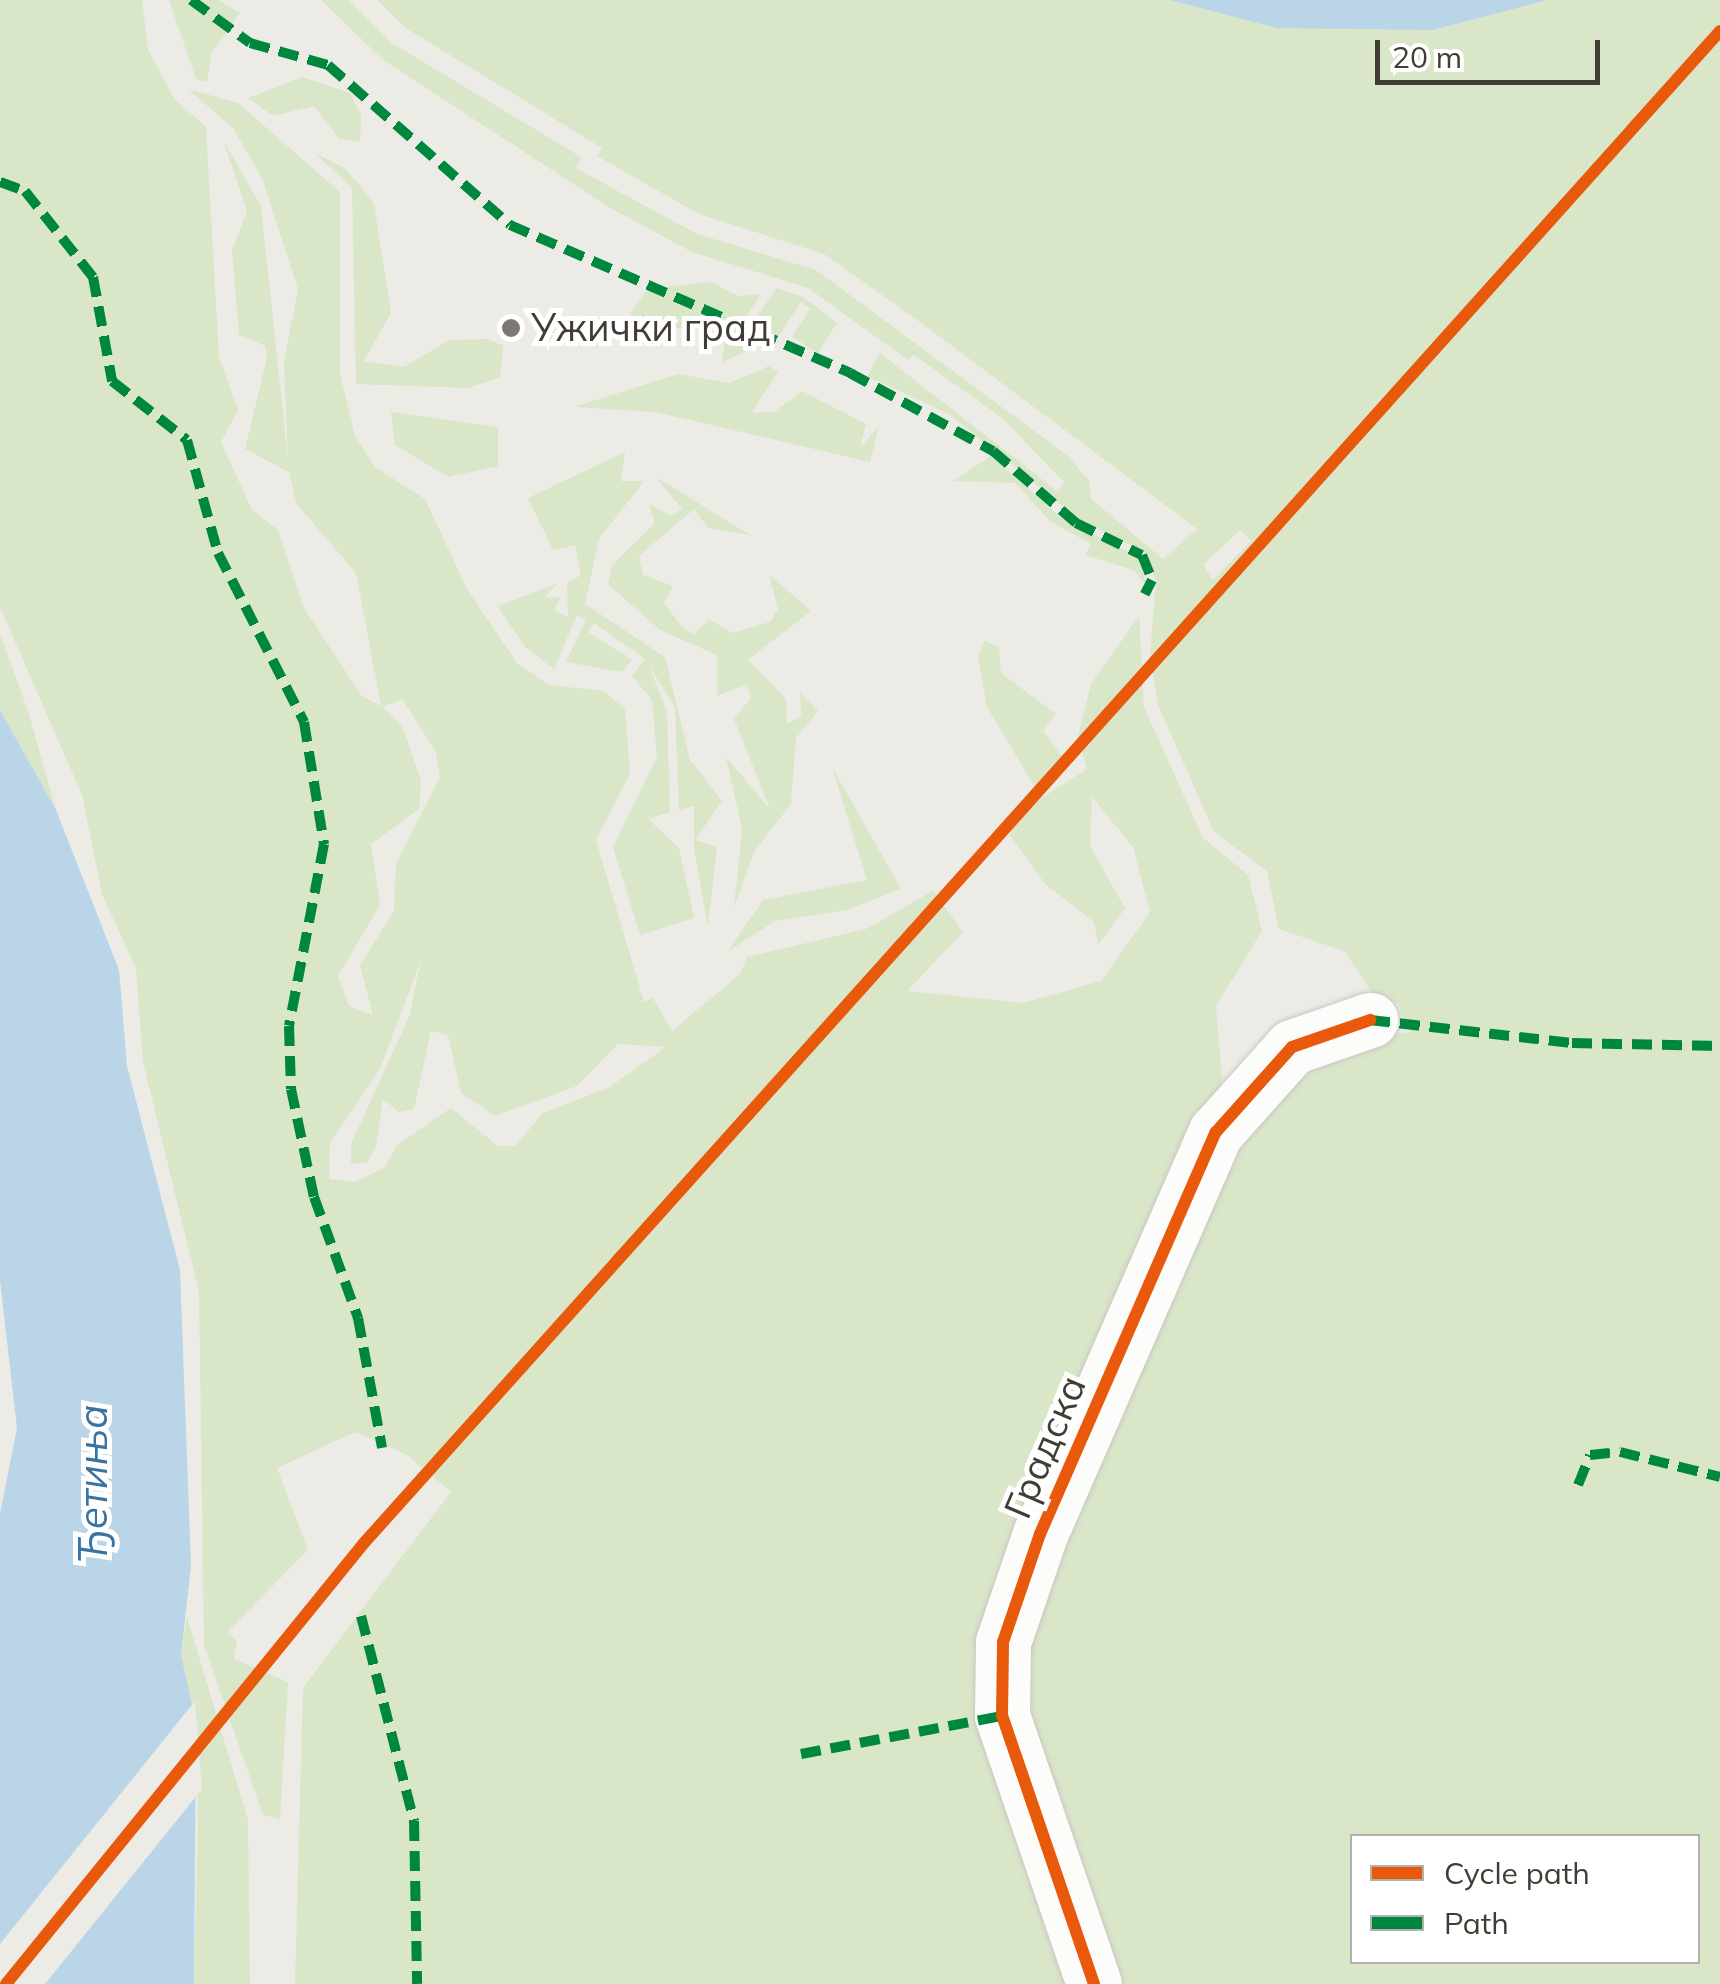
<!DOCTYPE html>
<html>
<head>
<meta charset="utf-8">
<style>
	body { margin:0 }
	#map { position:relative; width:1720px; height:1984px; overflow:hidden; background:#edebe6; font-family:Mulish,sans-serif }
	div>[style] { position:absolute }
	.green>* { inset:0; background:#d9e6c8 }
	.water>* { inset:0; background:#b9d5e7 }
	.pier>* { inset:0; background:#edebe6 }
	.roads { filter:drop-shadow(0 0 2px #c9c7c2) drop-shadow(0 0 2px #c9c7c2) }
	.street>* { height:55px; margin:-27.5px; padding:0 27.5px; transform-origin:27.5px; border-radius:27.5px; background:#fcfcfb }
	.quiet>* { height:10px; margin-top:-5px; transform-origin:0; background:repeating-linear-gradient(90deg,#00873e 0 20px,transparent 0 30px) }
	.cycleway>* { height:12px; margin:-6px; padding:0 6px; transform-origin:6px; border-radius:6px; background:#e8590c }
	.dots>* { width:28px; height:28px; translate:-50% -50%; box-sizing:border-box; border:5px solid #fff; border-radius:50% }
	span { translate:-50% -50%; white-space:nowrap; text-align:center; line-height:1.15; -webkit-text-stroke:10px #fff; paint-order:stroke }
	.poi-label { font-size:38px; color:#413c34 }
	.left { translate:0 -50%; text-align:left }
	.street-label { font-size:38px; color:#413c34 }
	.water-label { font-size:40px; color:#3873a2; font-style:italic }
	.legend { position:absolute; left:1350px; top:1834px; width:350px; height:130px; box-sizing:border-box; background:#fff; border:2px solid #b3b1ae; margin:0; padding:12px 18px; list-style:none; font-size:30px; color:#413c34 }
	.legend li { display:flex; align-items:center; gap:20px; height:50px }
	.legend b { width:50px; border:2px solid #b3b1ae }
	.scale { position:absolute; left:1375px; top:40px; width:225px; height:45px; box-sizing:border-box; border:5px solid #413c34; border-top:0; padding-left:12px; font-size:30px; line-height:35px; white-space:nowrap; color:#413c34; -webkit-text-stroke:8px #fff; paint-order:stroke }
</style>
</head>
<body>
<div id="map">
	<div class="green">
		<i style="clip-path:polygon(evenodd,0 0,142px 0,148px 50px,175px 100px,206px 127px,219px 357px,238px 410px,221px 442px,252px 510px,278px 530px,304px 608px,361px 695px,381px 706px,356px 573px,296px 503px,289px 472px,245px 449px,267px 358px,265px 346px,239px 335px,232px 250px,247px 211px,223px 140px,261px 206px,288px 460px,284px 362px,298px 289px,262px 178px,233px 128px,188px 89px,238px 103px,340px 192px,340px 373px,355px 436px,375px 467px,425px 499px,467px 589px,517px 663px,549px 685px,604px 691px,625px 709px,630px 774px,596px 840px,644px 1002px,653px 998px,672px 1031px,740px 974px,747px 957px,866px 929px,933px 891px,963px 932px,907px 991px,1023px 1003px,1101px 981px,1150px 912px,1133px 847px,1092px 797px,1090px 846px,1125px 908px,1098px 945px,1094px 922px,1045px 884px,1009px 834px,1026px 808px,1087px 769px,1078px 736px,1091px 684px,1139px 616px,1144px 707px,1203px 838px,1248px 875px,1262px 931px,1216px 1006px,1222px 1080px,997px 1595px,1077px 1984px,295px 1984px,303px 1688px,451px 1492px,406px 1454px,355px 1432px,277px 1468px,308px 1550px,227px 1632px,237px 1641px,234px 1659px,288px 1682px,280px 1819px,263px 1815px,204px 1645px,199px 1292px,143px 1062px,136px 968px,102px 894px,82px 795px,0 607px,0 0,403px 700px,436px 752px,440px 777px,396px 864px,394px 911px,360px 965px,373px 1015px,349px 1006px,338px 976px,380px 905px,371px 844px,419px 809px,421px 781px,403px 728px,382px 706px,403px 700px,0 0,421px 960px,409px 1017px,351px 1144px,351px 1164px,368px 1162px,376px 1146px,383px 1099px,399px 1112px,414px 1109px,431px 1031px,448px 1035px,461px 1093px,495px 1116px,577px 1086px,618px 1044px,666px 1047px,608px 1088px,543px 1113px,515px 1146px,498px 1146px,451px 1108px,397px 1145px,385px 1167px,355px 1182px,329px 1179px,330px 1143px,380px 1069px,421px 960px)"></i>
		<i style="clip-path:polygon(169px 0,219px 0,240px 13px,212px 52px,207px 82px,196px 79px)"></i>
		<i style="clip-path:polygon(evenodd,321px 0,349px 0,392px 43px,581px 157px,576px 168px,623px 194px,697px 234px,816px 270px,1067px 455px,1089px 481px,1091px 499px,1163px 559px,1197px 529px,920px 322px,824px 254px,699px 214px,597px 156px,602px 148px,404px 27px,377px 0,1170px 0,1277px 27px,1433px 30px,1548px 0,1720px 0,1720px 1984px,1113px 1984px,1021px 1717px,1019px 1643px,1231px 1145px,1276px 1092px,1320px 1064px,1370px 1037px,1410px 1032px,1398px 1004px,1373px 993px,1344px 951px,1279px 929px,1267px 871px,1214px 832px,1158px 705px,1150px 656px,1156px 581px,1144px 552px,1077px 518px,949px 414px,867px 376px,880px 353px,1058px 492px,1064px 482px,1002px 418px,914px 355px,908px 360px,808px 288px,692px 252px,607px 206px,382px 59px,321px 0,1240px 530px,1251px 541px,1213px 580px,1203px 565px,1240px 530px,321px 0,1352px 1836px,1698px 1836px,1698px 1962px,1352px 1962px,1352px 1836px)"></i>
		<i style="clip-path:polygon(302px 77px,350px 93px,361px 115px,360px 142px,339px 139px,314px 106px,273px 116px,248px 98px)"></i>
		<i style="clip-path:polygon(316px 154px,345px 168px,374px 203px,391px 313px,364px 361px,404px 367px,449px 340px,488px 339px,503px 346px,500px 378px,467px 388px,356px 384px,352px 188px)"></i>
		<i style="clip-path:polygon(711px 282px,738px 296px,761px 294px,747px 315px,755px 319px,777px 288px,803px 297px,837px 323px,818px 353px,792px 337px,810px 309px,801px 302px,778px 337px,722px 362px,725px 338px,715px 329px,647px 328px,630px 313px,648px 289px)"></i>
		<i style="clip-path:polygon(769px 366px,778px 372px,751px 413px,774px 412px,802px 391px,866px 424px,860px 448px,879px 426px,870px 462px,656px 412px,574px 407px,678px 374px,729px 383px)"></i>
		<i style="clip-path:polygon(391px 412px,498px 427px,498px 466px,448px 477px,395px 445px)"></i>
		<i style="clip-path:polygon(625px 452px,621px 481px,644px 481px,599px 539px,585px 604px,665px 657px,690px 760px,722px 801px,695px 840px,717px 847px,708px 927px,694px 848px,694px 806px,679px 810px,675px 707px,649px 666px,667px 712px,670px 812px,648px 819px,679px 848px,694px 918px,640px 935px,613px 847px,657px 757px,652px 700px,632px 676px,645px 659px,594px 623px,588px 632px,632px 660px,622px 672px,566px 662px,586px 620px,577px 615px,554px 669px,526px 648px,497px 606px,557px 584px,544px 598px,561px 597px,554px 610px,568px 617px,567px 583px,581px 575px,575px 545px,553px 550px,528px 498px)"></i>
		<i style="clip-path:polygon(991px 456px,1059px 516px,1138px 557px,1147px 585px,1133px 570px,1085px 555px,1091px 544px,1050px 521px,1015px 483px,953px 481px)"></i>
		<i style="clip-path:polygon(656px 477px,750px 535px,708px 528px,694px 509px,639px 556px,643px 575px,673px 586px,664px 603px,682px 627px,694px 634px,709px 619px,732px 633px,770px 622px,778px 609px,769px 574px,811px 611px,748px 660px,786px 699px,787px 724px,801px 716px,800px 693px,818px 711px,796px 738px,791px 804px,754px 852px,734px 908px,742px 829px,726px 757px,770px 809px,734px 719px,751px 698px,747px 684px,717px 696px,717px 655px,660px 630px,608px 584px,612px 565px,655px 523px,649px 504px,672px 516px,682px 509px)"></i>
		<i style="clip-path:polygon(0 633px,29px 714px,56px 810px,0 710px)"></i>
		<i style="clip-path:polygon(984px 641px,999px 647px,1001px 673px,1056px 714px,1043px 731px,1067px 763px,1034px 786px,987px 707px,978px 657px)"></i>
		<i style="clip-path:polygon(832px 767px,901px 889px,847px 910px,775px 921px,727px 952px,763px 900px,867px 880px)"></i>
		<i style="clip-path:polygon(187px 1617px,248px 1820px,250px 1984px,194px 1984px,198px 1828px,196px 1722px,181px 1655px)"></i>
	</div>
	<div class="water">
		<i style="clip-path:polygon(1170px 0,1548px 0,1433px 30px,1277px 28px)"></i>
		<i style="clip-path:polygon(0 710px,56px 810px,119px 970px,127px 1066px,180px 1270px,191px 1566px,181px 1655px,196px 1722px,194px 1984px,0 1984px,0 1514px,17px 1428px,0 1280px)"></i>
	</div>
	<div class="pier">
		<i style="clip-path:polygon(195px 1701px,202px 1789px,45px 1984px,0 1984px,0 1944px)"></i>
	</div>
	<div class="roads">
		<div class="street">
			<i style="left:1094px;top:1984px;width:283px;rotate:-108.9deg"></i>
			<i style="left:1002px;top:1716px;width:74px;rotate:-89.2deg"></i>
			<i style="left:1003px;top:1642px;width:114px;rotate:-71.1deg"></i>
			<i style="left:1040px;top:1534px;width:439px;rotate:-66.4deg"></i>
			<i style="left:1216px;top:1132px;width:114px;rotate:-48.2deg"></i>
			<i style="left:1292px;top:1047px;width:83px;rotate:-19.1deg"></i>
		</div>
	</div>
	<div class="quiet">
		<i style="left:191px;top:0;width:73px;rotate:36.1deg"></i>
		<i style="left:250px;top:43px;width:81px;rotate:15.8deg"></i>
		<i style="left:328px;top:65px;width:242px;rotate:41.3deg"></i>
		<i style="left:510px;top:225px;width:371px;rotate:23.5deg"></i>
		<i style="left:850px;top:373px;width:163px;rotate:28.6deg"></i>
		<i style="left:993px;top:451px;width:110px;rotate:40.9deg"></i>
		<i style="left:1076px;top:523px;width:73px;rotate:25.9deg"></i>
		<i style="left:1142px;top:555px;width:27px;rotate:68deg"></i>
		<i style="left:1152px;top:580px;width:16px;rotate:117deg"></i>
		<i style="left:0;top:182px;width:27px;rotate:20deg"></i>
		<i style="left:25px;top:191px;width:110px;rotate:51.7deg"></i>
		<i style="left:93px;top:277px;width:106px;rotate:79.6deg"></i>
		<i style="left:112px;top:381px;width:95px;rotate:38.2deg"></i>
		<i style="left:187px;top:440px;width:117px;rotate:74.7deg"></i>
		<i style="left:218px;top:553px;width:190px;rotate:63deg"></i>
		<i style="left:304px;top:722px;width:124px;rotate:80.7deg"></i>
		<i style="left:324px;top:844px;width:185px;rotate:100.9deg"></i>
		<i style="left:289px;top:1026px;width:63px;rotate:88.2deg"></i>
		<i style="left:291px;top:1089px;width:110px;rotate:78deg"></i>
		<i style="left:314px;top:1197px;width:129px;rotate:70deg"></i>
		<i style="left:358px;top:1318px;width:132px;rotate:79.5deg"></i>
		<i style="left:1370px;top:1020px;width:203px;rotate:6.5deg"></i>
		<i style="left:1572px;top:1043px;width:148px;rotate:1.2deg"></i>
		<i style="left:1578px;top:1485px;width:32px;rotate:-68deg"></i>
		<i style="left:1590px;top:1455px;width:30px;rotate:-6deg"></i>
		<i style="left:1620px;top:1452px;width:103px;rotate:14deg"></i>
		<i style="left:361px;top:1616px;width:212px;rotate:75.5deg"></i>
		<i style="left:414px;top:1821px;width:163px;rotate:88.9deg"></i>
		<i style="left:801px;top:1754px;width:205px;rotate:-10.7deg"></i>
	</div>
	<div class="cycleway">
		<i style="left:6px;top:1984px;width:568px;rotate:-50.93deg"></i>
		<i style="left:364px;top:1543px;width:2031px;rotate:-48.11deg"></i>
		<i style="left:1094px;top:1984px;width:283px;rotate:-108.9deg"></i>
		<i style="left:1002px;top:1716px;width:74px;rotate:-89.2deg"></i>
		<i style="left:1003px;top:1642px;width:114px;rotate:-71.1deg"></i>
		<i style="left:1040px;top:1534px;width:439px;rotate:-66.4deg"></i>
		<i style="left:1216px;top:1132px;width:114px;rotate:-48.2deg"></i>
		<i style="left:1292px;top:1047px;width:83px;rotate:-19.1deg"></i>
	</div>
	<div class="dots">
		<i style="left:511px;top:328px;background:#7d7972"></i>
	</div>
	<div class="poi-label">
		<span class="left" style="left:531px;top:328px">Ужички град</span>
	</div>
	<div class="street-label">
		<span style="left:1045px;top:1447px;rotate:-67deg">Градска</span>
	</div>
	<div class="water-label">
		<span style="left:92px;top:1484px;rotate:-90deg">Ђетиња</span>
	</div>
	<ul class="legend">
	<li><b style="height:12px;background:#e8590c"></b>Cycle path</li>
	<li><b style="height:12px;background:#00873e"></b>Path</li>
	</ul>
	<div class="scale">20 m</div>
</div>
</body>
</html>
